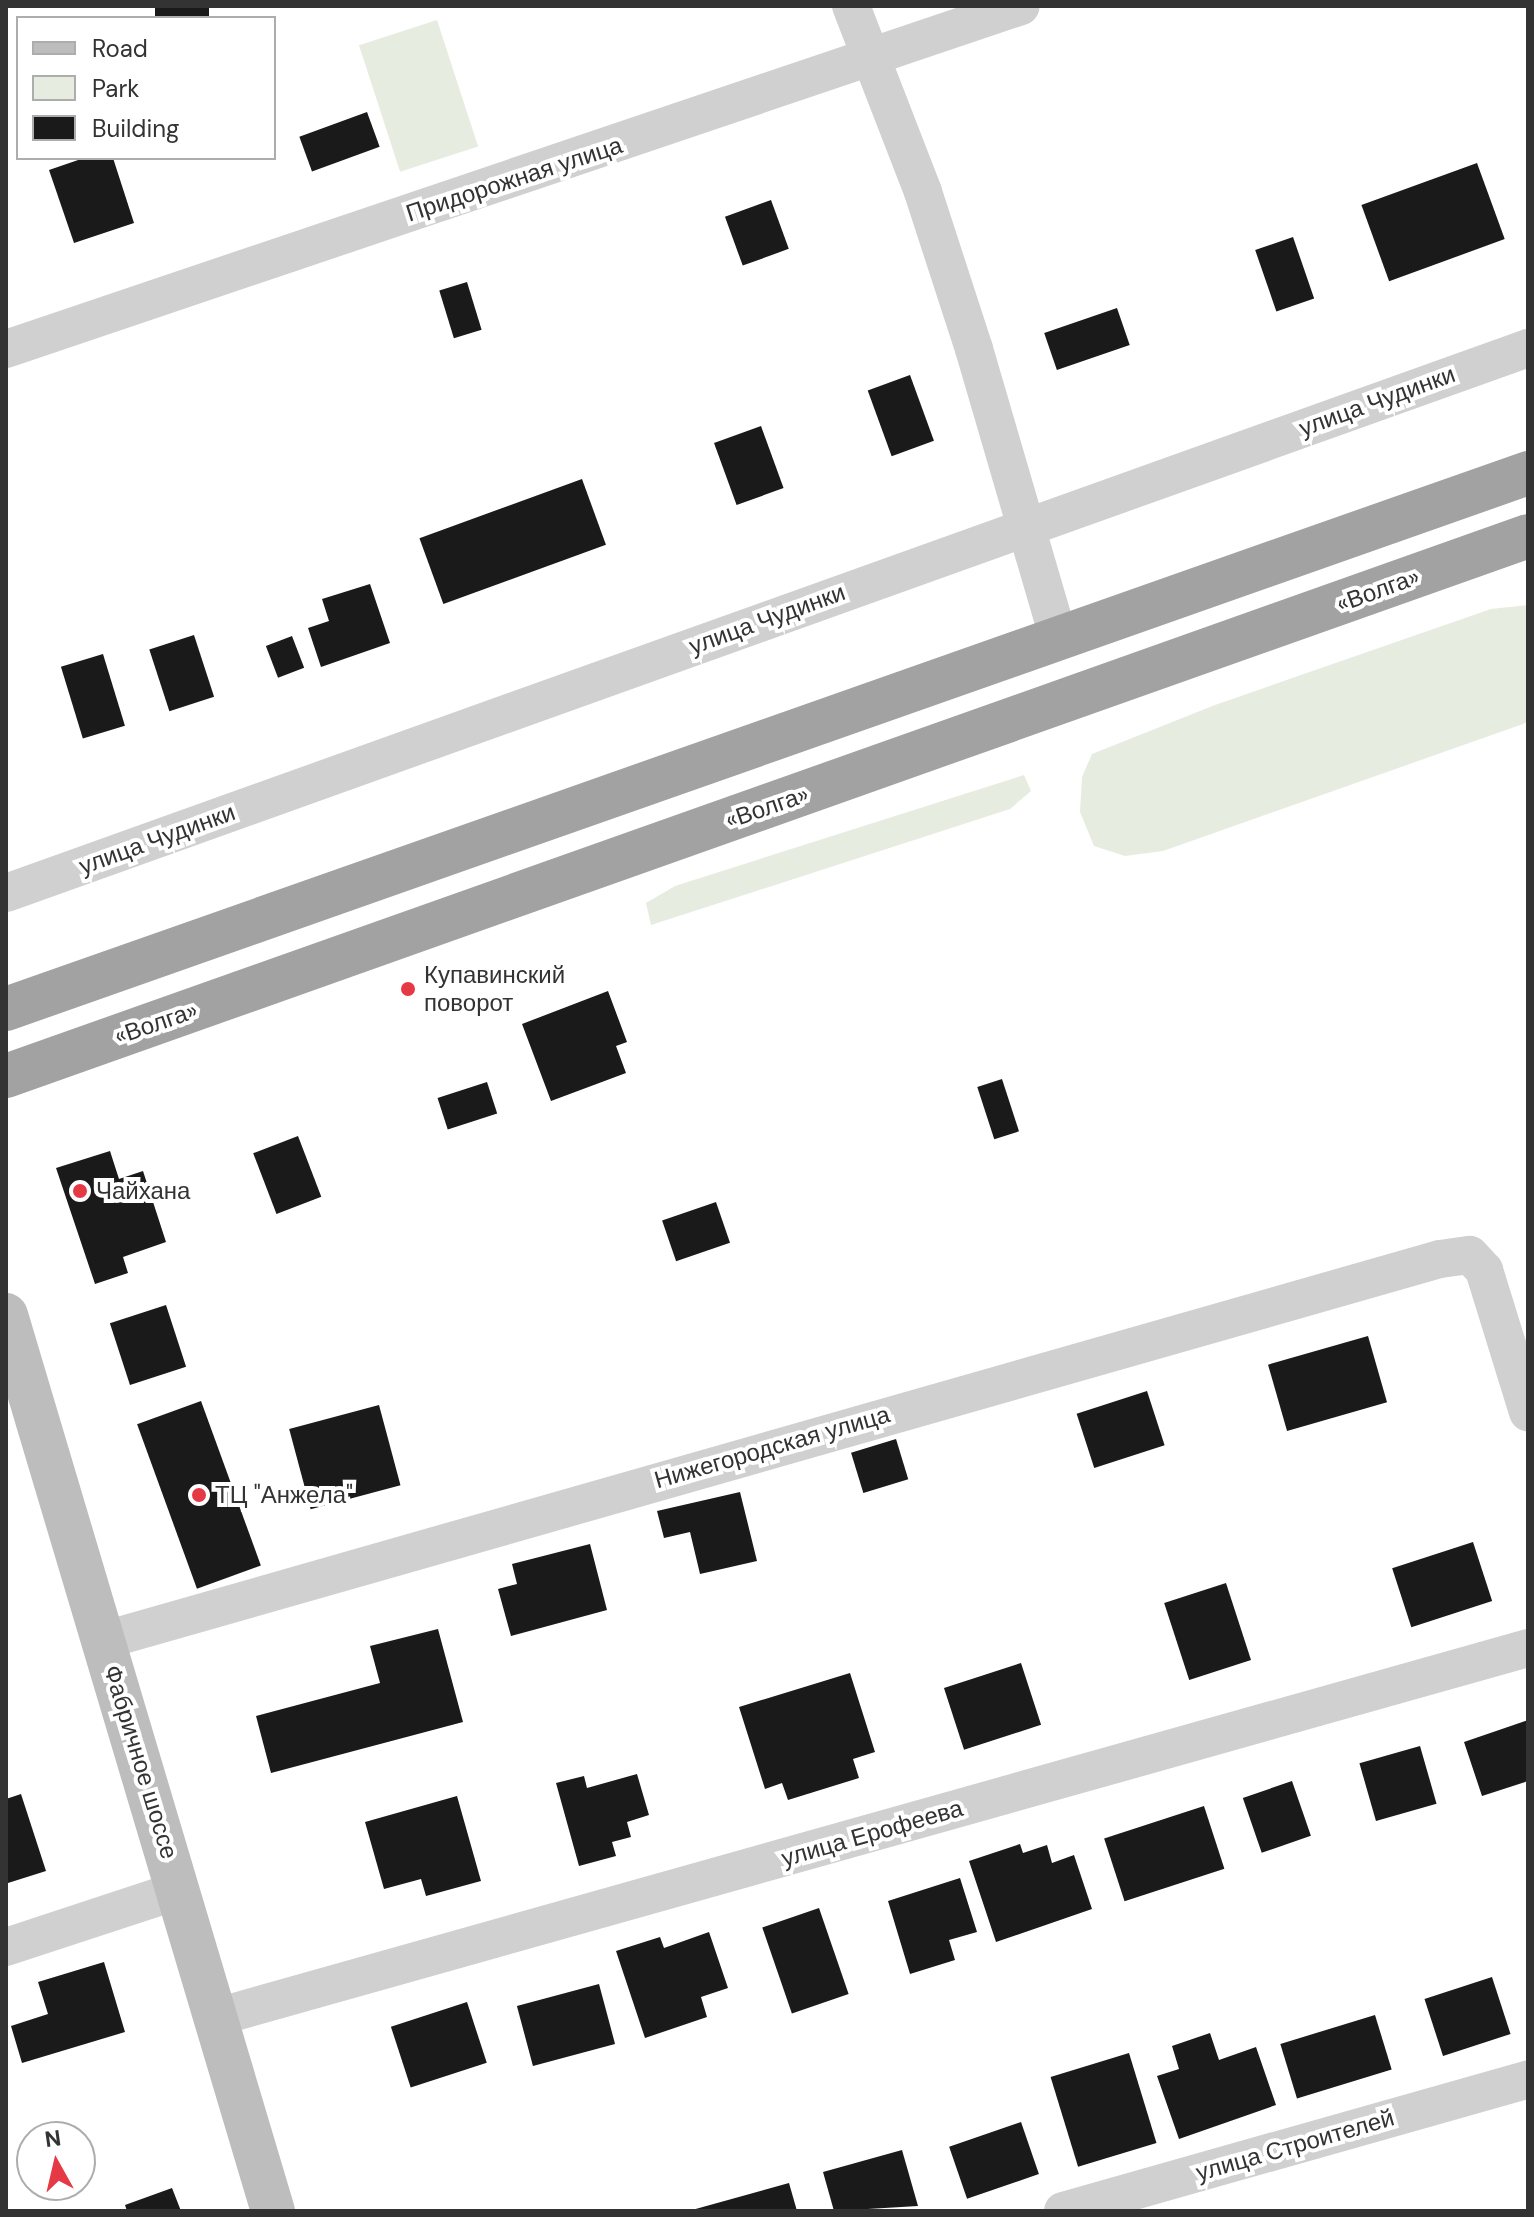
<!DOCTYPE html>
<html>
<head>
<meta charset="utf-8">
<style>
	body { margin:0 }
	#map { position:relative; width:1534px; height:2217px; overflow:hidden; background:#fff; font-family:"DM Sans",sans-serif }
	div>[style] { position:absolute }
	.green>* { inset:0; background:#e6ecdf; transform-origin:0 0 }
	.building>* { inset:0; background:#1a1a1a; transform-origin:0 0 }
	.minor>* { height:38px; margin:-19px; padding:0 19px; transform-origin:19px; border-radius:19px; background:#d0d0d0 }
	.secondary>* { height:44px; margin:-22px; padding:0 22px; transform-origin:22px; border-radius:22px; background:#bdbdbd }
	.trunk>* { height:44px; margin:-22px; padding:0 22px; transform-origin:22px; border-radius:22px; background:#a2a2a2 }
	.dots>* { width:22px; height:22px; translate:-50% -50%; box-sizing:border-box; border:4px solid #fff; border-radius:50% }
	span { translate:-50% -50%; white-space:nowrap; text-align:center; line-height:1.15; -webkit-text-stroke:8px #fff; paint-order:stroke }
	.street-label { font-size:24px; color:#333 }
	.poi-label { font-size:24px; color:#333 }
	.left { translate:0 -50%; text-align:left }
	.frame { position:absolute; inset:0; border:8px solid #333; pointer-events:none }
	.legend { position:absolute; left:16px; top:16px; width:260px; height:144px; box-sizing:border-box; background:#fff; border:2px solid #adadad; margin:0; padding:10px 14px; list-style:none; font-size:24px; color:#333 }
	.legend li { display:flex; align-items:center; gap:16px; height:40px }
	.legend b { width:40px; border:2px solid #adadad }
	.north { position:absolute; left:16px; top:2121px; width:80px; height:80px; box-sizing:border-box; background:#fff; border:2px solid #adadad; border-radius:50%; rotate:352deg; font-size:22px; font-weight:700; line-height:32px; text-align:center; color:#333 }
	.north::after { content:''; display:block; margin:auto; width:28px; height:36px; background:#e63946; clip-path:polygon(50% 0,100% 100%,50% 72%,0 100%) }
</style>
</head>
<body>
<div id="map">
	<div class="green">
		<i style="left:437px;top:20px;width:133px;height:82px;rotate:72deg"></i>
		<i style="clip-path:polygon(1528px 605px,1528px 721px,1523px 724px,1163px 851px,1125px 856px,1094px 846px,1080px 812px,1082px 777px,1092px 754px,1215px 705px,1491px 609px)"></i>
		<i style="clip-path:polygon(1024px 775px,1031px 791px,1010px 809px,651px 925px,646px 903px,675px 886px)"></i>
	</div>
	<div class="building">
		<i style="left:155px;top:6px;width:54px;height:13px"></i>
		<i style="left:367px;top:112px;width:37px;height:72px;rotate:70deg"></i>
		<i style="clip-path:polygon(84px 158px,113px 158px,134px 223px,74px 243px,49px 170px)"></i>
		<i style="left:1477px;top:163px;width:81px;height:123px;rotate:70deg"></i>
		<i style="left:771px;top:200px;width:52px;height:49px;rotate:70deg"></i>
		<i style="left:1293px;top:237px;width:65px;height:40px;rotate:71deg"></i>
		<i style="left:467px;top:282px;width:50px;height:29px;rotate:73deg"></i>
		<i style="left:1117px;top:308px;width:39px;height:77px;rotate:71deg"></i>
		<i style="left:910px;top:375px;width:70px;height:45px;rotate:70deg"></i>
		<i style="left:761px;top:426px;width:66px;height:50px;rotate:70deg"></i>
		<i style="left:582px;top:479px;width:70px;height:173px;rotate:70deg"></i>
		<i style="clip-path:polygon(370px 584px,390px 643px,321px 667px,308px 628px,329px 621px,322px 599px)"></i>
		<i style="left:194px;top:635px;width:65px;height:47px;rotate:72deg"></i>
		<i style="left:292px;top:636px;width:34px;height:28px;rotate:69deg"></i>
		<i style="left:103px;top:654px;width:75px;height:44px;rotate:73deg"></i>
		<i style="clip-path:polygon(608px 991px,627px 1042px,616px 1046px,626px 1073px,551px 1101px,522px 1024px)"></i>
		<i style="left:1002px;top:1079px;width:55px;height:26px;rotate:72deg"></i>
		<i style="left:487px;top:1082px;width:33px;height:52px;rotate:72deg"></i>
		<i style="left:298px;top:1136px;width:65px;height:48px;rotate:69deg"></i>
		<i style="clip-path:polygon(110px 1151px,119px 1179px,143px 1171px,166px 1242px,123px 1257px,128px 1273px,95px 1284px,56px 1168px)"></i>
		<i style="left:716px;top:1202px;width:43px;height:57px;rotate:71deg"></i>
		<i style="left:166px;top:1305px;width:65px;height:59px;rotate:72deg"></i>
		<i style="left:1368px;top:1336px;width:69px;height:104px;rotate:74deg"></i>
		<i style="left:1147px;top:1391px;width:57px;height:74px;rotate:72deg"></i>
		<i style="left:201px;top:1401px;width:175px;height:68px;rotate:70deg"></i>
		<i style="left:379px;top:1405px;width:83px;height:93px;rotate:75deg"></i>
		<i style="left:896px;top:1439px;width:42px;height:47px;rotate:73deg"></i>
		<i style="clip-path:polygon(740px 1492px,757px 1561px,700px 1574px,690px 1532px,664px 1538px,657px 1511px)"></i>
		<i style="left:1473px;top:1542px;width:62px;height:85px;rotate:72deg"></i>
		<i style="clip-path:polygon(590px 1544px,607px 1610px,511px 1636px,498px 1589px,517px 1584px,512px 1564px)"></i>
		<i style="left:1226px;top:1583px;width:81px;height:65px;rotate:72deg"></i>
		<i style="clip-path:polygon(438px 1629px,463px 1722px,271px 1773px,256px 1716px,380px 1683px,370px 1646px)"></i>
		<i style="left:1021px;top:1663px;width:65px;height:81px;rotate:72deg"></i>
		<i style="clip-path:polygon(850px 1673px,875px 1752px,853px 1759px,859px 1778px,788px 1800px,782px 1783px,765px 1789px,739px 1707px)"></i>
		<i style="clip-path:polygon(1528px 1720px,1528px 1781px,1482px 1796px,1464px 1742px)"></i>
		<i style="left:1420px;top:1746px;width:60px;height:63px;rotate:74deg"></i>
		<i style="clip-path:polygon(637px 1774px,649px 1815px,627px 1822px,631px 1837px,612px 1842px,616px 1856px,579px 1866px,556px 1783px,584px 1776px,587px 1788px)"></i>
		<i style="left:1292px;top:1781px;width:58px;height:52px;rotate:71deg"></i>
		<i style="clip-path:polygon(21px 1794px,46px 1871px,8px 1883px,6px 1799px)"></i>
		<i style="clip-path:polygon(457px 1796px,481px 1881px,426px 1896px,421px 1879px,384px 1889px,365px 1822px)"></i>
		<i style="left:1204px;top:1806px;width:66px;height:105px;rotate:72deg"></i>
		<i style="clip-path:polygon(1020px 1844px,1023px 1853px,1047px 1845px,1052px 1863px,1074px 1855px,1092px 1909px,996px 1942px,969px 1861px)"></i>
		<i style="clip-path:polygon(960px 1878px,977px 1932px,949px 1940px,955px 1960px,910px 1974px,888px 1901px)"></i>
		<i style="left:819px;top:1908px;width:91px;height:60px;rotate:71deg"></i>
		<i style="clip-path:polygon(709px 1932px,728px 1988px,701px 1997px,707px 2017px,645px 2038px,616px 1951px,660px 1937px,664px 1948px)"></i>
		<i style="clip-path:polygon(104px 1962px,125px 2032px,22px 2063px,11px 2026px,48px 2014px,38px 1982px)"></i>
		<i style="left:1492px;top:1977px;width:60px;height:71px;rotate:72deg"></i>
		<i style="left:599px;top:1984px;width:62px;height:85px;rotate:75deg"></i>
		<i style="left:467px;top:2002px;width:64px;height:80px;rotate:72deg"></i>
		<i style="left:1375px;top:2015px;width:57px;height:99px;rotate:73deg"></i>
		<i style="clip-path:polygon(1210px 2033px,1219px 2060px,1256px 2047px,1276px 2105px,1179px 2139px,1157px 2076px,1179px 2069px,1172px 2046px)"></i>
		<i style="left:1129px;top:2053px;width:94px;height:82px;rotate:73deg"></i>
		<i style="left:1021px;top:2122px;width:55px;height:76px;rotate:71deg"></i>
		<i style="clip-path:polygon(902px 2150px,918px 2206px,834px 2211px,823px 2172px)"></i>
		<i style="clip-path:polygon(789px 2183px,797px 2211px,692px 2211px,692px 2210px)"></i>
		<i style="clip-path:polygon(172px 2188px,181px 2211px,127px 2211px,125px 2205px)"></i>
	</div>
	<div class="minor">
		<i style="left:851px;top:6px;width:199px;rotate:68.8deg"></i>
		<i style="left:923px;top:192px;width:165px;rotate:72deg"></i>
		<i style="left:974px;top:349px;width:303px;rotate:73.7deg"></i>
		<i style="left:6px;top:349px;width:1071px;rotate:-18.67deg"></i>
		<i style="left:6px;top:893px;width:1617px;rotate:-19.7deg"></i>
		<i style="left:105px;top:1640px;width:1388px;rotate:-15.93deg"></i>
		<i style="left:1440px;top:1259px;width:30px;rotate:-8deg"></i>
		<i style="left:1470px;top:1255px;width:21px;rotate:47deg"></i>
		<i style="left:1484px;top:1270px;width:149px;rotate:72.8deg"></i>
		<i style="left:6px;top:1947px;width:182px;rotate:-18.2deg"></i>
		<i style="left:217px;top:2017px;width:1362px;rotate:-15.72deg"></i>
		<i style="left:1063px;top:2211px;width:483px;rotate:-15.8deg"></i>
	</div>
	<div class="secondary">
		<i style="left:6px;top:1315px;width:935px;rotate:73.41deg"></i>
	</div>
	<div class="trunk">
		<i style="left:6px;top:1009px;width:1614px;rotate:-19.4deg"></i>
		<i style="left:6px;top:1076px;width:1615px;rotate:-19.53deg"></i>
	</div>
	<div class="dots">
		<i style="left:408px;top:989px;background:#e63946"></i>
		<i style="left:80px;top:1191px;background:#e63946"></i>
		<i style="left:199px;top:1495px;background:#e63946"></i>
	</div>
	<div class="street-label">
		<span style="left:514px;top:179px;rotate:-18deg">Придорожная улица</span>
		<span style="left:1377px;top:401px;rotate:-20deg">улица Чудинки</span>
		<span style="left:1378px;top:590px;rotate:-20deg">«Волга»</span>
		<span style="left:767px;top:619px;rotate:-20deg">улица Чудинки</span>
		<span style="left:767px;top:807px;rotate:-19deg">«Волга»</span>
		<span style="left:157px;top:839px;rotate:-20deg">улица Чудинки</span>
		<span style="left:156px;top:1023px;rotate:-19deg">«Волга»</span>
		<span style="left:772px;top:1447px;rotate:-16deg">Нижегородская улица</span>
		<span style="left:141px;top:1762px;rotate:73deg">Фабричное шоссе</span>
		<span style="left:872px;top:1833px;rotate:-16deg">улица Ерофеева</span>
		<span style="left:1295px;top:2145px;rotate:-16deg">улица Строителей</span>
	</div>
	<div class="poi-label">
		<span class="left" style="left:424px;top:989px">Купавинский<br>поворот</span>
		<span class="left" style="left:96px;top:1191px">Чайхана</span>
		<span class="left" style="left:215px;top:1495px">ТЦ "Анжела"</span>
	</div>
	<div class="frame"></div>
	<ul class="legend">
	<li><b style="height:10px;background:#bdbdbd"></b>Road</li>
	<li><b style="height:22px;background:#e6ecdf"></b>Park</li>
	<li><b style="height:22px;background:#1a1a1a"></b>Building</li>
	</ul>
	<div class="north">N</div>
</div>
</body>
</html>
